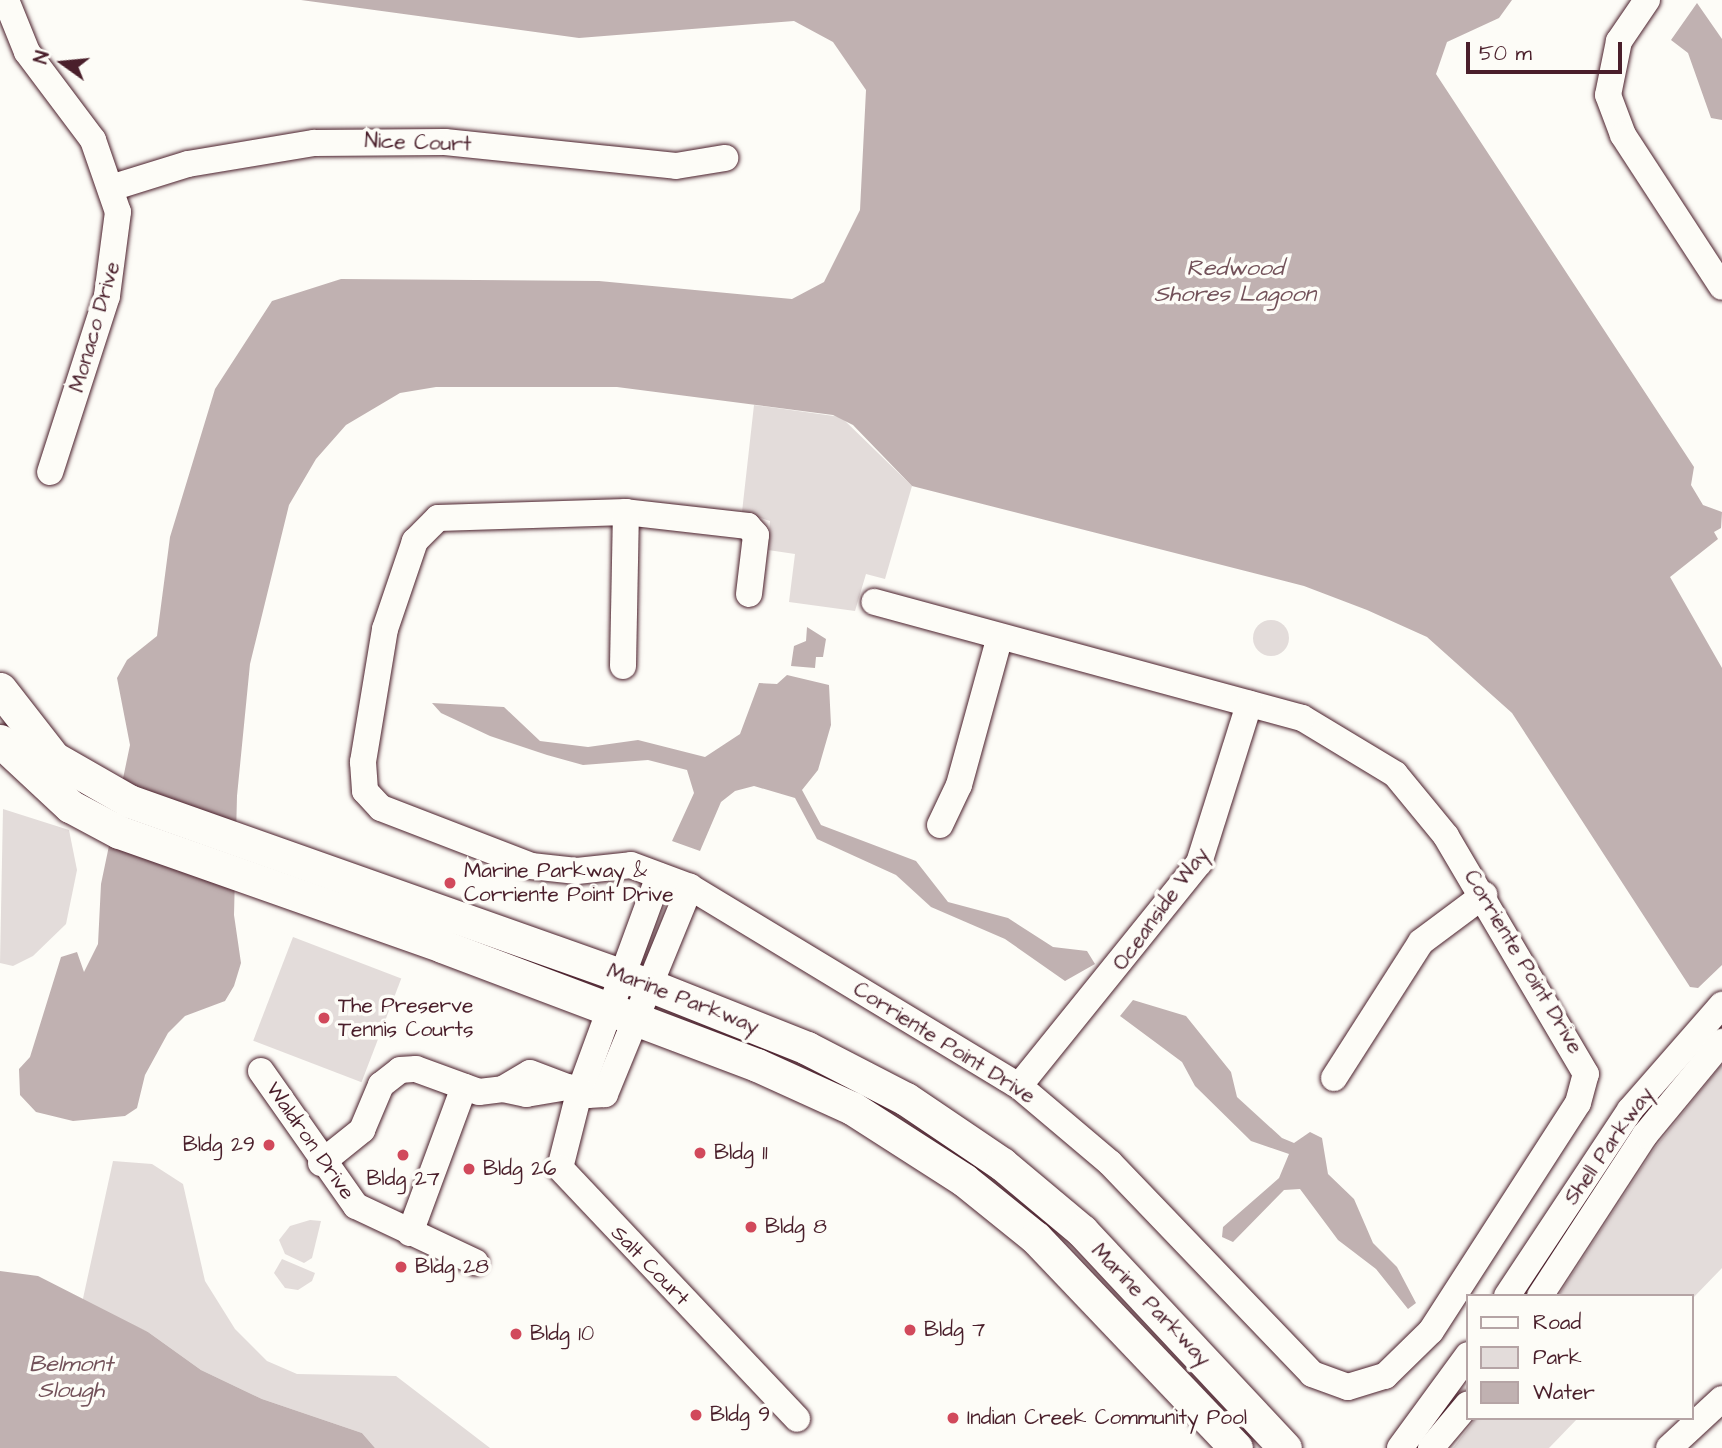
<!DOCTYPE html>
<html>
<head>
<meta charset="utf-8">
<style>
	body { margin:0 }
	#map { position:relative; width:1722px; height:1448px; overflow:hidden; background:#fdfcf7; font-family:"Architects Daughter",sans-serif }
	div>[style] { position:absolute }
	.green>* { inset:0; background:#e3dcda; transform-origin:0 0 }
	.round { border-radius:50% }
	.water>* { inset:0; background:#c0b1b1 }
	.roads { filter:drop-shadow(0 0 2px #4a1f2b) drop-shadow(0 0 2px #4a1f2b) }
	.minor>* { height:26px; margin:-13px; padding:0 13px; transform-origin:13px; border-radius:13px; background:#fdfcf7 }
	.major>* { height:33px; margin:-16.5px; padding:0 16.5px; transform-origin:16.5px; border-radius:16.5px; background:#fdfcf7 }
	.dots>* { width:19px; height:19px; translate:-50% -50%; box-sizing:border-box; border:4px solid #fdfcf7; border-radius:50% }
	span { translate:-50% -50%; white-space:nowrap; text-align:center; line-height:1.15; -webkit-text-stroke:7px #fdfcf7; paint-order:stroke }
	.street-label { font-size:21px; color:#4a1f2b }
	.poi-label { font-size:21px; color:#4a1f2b }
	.left { translate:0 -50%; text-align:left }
	.right { translate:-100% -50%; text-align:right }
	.water-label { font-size:23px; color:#73525a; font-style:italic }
	.legend { position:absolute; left:1466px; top:1294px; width:228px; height:126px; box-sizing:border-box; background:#fdfcf7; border:2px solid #b5a4a5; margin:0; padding:9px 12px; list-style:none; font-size:21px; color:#4a1f2b }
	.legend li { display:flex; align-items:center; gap:14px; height:35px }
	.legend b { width:35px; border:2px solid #b5a4a5 }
	.north { position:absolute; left:28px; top:28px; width:70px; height:70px; -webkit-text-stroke:5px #fdfcf7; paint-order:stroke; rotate:285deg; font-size:19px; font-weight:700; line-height:28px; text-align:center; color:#4a1f2b }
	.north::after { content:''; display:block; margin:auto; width:24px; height:32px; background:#4a1f2b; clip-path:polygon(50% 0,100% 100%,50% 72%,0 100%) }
	.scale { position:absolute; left:1466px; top:42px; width:156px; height:32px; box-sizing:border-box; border:4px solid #4a1f2b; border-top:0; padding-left:9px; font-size:21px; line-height:24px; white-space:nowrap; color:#4a1f2b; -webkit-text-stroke:5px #fdfcf7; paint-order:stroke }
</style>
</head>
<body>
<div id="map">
	<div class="green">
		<i style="clip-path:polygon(754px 405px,841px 417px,912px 486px,885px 579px,866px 574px,855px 611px,789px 602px,795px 554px,768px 550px,770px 521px,742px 512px)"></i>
		<i class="round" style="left:1253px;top:620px;width:36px;height:36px"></i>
		<i style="clip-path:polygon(3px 809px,69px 830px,77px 870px,66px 924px,33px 956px,13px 966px,0 963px)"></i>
		<i style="left:293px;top:937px;width:116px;height:111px;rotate:21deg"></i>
		<i style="clip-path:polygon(1722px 1064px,1722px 1268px,1692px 1299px,1558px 1296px,1654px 1149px)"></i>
		<i style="clip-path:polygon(113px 1161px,152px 1164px,183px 1184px,205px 1281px,235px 1329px,267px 1361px,297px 1374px,396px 1376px,490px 1448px,375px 1448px,362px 1433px,262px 1399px,201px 1370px,148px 1332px,82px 1303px)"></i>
		<i style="clip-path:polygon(310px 1220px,321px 1221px,312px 1258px,304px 1263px,285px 1254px,279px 1240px,290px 1226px)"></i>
		<i style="clip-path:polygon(282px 1259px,315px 1273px,312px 1281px,298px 1290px,285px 1288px,274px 1273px)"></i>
		<i style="clip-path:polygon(1476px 1418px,1578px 1418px,1549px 1448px,1453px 1448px)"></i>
	</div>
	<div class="water">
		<i style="clip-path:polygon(301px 0,1512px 0,1499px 18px,1447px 42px,1436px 74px,1694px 467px,1691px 485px,1703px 505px,1722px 512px,1721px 528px,1714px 532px,1718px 539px,1670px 577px,1722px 668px,1722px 965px,1698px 988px,1690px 987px,1512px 713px,1427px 637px,1367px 610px,1304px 586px,912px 486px,853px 425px,833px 415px,617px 387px,436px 387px,400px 393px,346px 425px,316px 459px,289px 505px,250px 664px,237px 796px,234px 915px,241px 963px,234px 986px,225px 1001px,185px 1016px,168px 1033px,145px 1075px,137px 1108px,125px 1116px,73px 1121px,36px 1112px,20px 1095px,19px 1069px,30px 1057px,61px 957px,77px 952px,84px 972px,98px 944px,101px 884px,130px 745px,117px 678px,127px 660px,157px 636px,170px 537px,215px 389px,272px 301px,341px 279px,599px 281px,792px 299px,824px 282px,860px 210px,866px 90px,833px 42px,794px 21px,579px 38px)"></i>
		<i style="clip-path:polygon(1697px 3px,1722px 39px,1722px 120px,1711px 118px,1688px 53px,1671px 40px)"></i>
		<i style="clip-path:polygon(807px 627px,826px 639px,823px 657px,816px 657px,815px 668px,791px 666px,794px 646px,806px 641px)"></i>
		<i style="clip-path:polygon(787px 675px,829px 685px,831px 725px,818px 770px,802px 790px,821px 825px,916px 861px,948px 902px,1008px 918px,1053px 947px,1087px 951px,1095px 964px,1065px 981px,1005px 939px,931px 907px,896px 875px,817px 839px,795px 798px,754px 786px,735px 791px,721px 802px,700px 851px,672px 841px,694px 793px,687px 770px,648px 760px,583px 765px,547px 755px,490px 736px,441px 713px,432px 703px,504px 707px,540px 741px,588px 747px,638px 740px,705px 757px,740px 734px,759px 683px,777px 684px)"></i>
		<i style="clip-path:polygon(1133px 1000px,1186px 1016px,1231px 1072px,1237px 1097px,1282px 1138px,1294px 1143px,1310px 1132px,1322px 1138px,1328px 1174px,1354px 1199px,1373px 1243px,1397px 1267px,1416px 1303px,1408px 1309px,1376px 1269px,1338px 1240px,1300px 1189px,1284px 1190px,1233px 1242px,1222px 1237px,1223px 1227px,1279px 1178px,1289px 1154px,1251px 1141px,1195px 1086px,1182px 1062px,1120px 1016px)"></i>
		<i style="clip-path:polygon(0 1271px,38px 1276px,148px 1332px,201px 1370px,262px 1399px,362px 1433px,375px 1448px,0 1448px)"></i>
	</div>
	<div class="roads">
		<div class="minor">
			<i style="left:6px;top:0;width:56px;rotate:68deg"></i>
			<i style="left:27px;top:52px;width:110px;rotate:53.1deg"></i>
			<i style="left:93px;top:140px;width:76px;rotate:70.9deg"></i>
			<i style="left:118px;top:212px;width:85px;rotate:97.5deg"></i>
			<i style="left:107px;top:296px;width:185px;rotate:107.9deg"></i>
			<i style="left:1647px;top:0;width:50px;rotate:124.3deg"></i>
			<i style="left:1619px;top:41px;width:55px;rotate:101.5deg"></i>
			<i style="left:1608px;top:95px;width:43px;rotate:69.4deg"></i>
			<i style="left:1623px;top:135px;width:181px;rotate:56.9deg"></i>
			<i style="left:114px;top:187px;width:77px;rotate:-17.3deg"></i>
			<i style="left:188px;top:164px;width:128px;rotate:-9.5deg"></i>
			<i style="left:314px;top:143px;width:131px;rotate:-0.4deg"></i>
			<i style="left:445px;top:142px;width:232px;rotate:5.9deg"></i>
			<i style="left:676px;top:166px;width:50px;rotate:-9.3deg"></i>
			<i style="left:749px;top:594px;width:59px;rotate:-83.2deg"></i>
			<i style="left:756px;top:535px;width:12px;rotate:-132deg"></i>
			<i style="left:748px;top:526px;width:123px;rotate:-173.5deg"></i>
			<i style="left:626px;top:512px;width:188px;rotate:178.2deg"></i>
			<i style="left:438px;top:518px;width:33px;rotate:135deg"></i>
			<i style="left:415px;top:541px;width:93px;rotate:108.8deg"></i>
			<i style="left:385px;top:629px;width:135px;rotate:99.4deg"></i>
			<i style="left:363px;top:762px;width:29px;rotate:86deg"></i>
			<i style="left:365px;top:791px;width:23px;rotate:47deg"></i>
			<i style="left:381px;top:808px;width:161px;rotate:21.1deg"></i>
			<i style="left:531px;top:866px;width:46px;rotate:6.2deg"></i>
			<i style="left:577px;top:871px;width:54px;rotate:-6.3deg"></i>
			<i style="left:631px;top:865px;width:63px;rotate:20.4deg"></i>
			<i style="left:690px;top:887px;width:385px;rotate:31.2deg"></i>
			<i style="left:1019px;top:1086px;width:119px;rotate:40.2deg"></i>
			<i style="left:1110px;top:1163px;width:292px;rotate:46.2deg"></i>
			<i style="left:1312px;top:1374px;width:38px;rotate:20deg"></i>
			<i style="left:1348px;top:1387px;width:39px;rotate:-17deg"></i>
			<i style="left:1385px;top:1376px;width:64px;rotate:-44.4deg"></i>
			<i style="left:1431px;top:1331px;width:271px;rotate:-57.2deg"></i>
			<i style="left:1578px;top:1103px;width:30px;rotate:-75deg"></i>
			<i style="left:1586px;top:1074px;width:276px;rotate:-120.5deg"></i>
			<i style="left:1446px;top:836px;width:80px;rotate:-129.4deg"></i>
			<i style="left:1395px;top:774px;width:109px;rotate:-148.9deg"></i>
			<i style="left:1302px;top:718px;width:443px;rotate:-164.8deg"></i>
			<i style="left:623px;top:666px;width:154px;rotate:-88.9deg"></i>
			<i style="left:940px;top:825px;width:44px;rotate:-64.6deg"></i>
			<i style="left:959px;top:785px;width:150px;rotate:-74.6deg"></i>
			<i style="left:659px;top:876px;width:231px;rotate:110.2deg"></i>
			<i style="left:579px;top:1093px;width:77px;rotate:104.2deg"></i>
			<i style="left:560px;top:1168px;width:345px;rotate:46.6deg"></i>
			<i style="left:261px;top:1071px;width:165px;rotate:54.9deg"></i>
			<i style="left:356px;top:1206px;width:132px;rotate:25.2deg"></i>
			<i style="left:1334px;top:1078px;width:161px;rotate:-57.4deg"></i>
			<i style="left:1421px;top:942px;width:79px;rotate:-36.7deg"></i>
			<i style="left:1019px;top:1086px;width:287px;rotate:-51.1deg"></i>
			<i style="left:1199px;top:863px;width:167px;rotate:-72.5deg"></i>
			<i style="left:503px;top:1089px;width:24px;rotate:12deg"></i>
			<i style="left:526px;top:1094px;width:42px;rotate:-9.7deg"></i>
			<i style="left:321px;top:1163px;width:53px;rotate:-38.8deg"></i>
			<i style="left:362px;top:1130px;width:49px;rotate:-67.1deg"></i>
			<i style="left:381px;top:1085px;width:24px;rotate:-38deg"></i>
			<i style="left:400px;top:1070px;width:16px;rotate:-4deg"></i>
			<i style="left:416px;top:1069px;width:67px;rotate:20.1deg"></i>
			<i style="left:479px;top:1092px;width:24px;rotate:-7deg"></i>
			<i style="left:503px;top:1089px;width:31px;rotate:-31deg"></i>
			<i style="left:530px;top:1073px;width:62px;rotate:20.8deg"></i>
			<i style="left:588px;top:1095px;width:17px;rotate:-3deg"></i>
			<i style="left:605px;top:1094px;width:224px;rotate:-67.7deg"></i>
			<i style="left:410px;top:1233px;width:156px;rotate:-69.7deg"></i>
			<i style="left:1507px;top:1296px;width:223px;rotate:-56.5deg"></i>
			<i style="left:1630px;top:1110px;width:140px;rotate:-48.8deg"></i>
			<i style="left:1540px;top:1296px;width:192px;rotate:-56.9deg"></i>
			<i style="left:1645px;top:1135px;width:121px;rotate:-50.4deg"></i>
			<i style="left:1400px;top:1448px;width:115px;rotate:-53.8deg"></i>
			<i style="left:1431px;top:1448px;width:57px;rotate:-49.9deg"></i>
			<i style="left:1669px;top:1448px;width:72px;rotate:-42.8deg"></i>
		</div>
		<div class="major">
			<i style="left:0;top:689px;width:88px;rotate:52deg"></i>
			<i style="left:54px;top:758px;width:86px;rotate:29.8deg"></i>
			<i style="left:129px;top:801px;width:557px;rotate:19.51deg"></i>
			<i style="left:654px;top:987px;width:165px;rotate:21.7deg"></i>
			<i style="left:807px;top:1048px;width:111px;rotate:27.3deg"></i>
			<i style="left:906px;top:1099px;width:116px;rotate:34.1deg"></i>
			<i style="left:1002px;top:1164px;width:104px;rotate:39.9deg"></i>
			<i style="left:1082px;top:1231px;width:297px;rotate:46.9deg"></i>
			<i style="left:0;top:741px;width:96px;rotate:42.9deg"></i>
			<i style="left:70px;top:806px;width:55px;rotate:28deg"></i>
			<i style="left:119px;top:832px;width:343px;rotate:19.4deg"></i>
			<i style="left:442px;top:946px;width:337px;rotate:20.7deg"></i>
			<i style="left:757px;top:1065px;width:104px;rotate:24.4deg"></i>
			<i style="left:852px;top:1108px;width:133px;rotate:32.7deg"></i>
			<i style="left:964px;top:1180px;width:92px;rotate:38.9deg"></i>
			<i style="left:1036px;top:1238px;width:290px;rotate:46.4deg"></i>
		</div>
	</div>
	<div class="dots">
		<i style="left:450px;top:883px;background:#d1495b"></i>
		<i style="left:324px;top:1018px;background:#d1495b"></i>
		<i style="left:269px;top:1145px;background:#d1495b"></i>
		<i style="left:700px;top:1153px;background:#d1495b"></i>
		<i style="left:403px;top:1155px;background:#d1495b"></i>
		<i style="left:469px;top:1169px;background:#d1495b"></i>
		<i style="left:751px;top:1227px;background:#d1495b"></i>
		<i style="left:401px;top:1267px;background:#d1495b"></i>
		<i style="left:910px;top:1330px;background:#d1495b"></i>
		<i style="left:516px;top:1334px;background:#d1495b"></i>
		<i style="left:696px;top:1415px;background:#d1495b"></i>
		<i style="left:953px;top:1418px;background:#d1495b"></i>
	</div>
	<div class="street-label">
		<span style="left:418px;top:143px;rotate:2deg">Nice Court</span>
		<span style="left:95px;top:327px;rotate:-74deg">Monaco Drive</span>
		<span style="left:1161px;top:909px;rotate:-54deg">Oceanside Way</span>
		<span style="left:1523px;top:962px;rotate:59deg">Corriente Point Drive</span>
		<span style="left:683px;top:999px;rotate:21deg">Marine Parkway</span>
		<span style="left:944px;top:1043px;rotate:32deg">Corriente Point Drive</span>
		<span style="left:310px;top:1141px;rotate:55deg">Waldron Drive</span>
		<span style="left:1609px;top:1146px;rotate:-55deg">Shell Parkway</span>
		<span style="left:650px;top:1266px;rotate:46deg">Salt Court</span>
		<span style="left:1151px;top:1305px;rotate:46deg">Marine Parkway</span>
	</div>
	<div class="poi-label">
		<span class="left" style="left:464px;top:883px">Marine Parkway &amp;<br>Corriente Point Drive</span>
		<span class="left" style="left:338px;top:1018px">The Preserve<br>Tennis Courts</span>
		<span class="right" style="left:255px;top:1145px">Bldg 29</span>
		<span class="left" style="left:714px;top:1153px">Bldg 11</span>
		<span class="left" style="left:483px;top:1169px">Bldg 26</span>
		<span style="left:403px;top:1179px">Bldg 27</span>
		<span class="left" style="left:765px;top:1227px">Bldg 8</span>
		<span class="left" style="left:415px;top:1267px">Bldg 28</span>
		<span class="left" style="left:924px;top:1330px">Bldg 7</span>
		<span class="left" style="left:530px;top:1334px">Bldg 10</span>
		<span class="left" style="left:710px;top:1415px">Bldg 9</span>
		<span class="left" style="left:967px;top:1418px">Indian Creek Community Pool</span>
	</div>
	<div class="water-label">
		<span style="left:1235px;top:281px">Redwood<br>Shores Lagoon</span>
		<span style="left:71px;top:1377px">Belmont<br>Slough</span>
	</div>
	<ul class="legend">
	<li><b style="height:9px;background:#fdfcf7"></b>Road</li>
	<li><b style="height:19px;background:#e3dcda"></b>Park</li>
	<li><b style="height:19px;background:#c0b1b1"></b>Water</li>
	</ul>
	<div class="north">N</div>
	<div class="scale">50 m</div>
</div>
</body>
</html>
